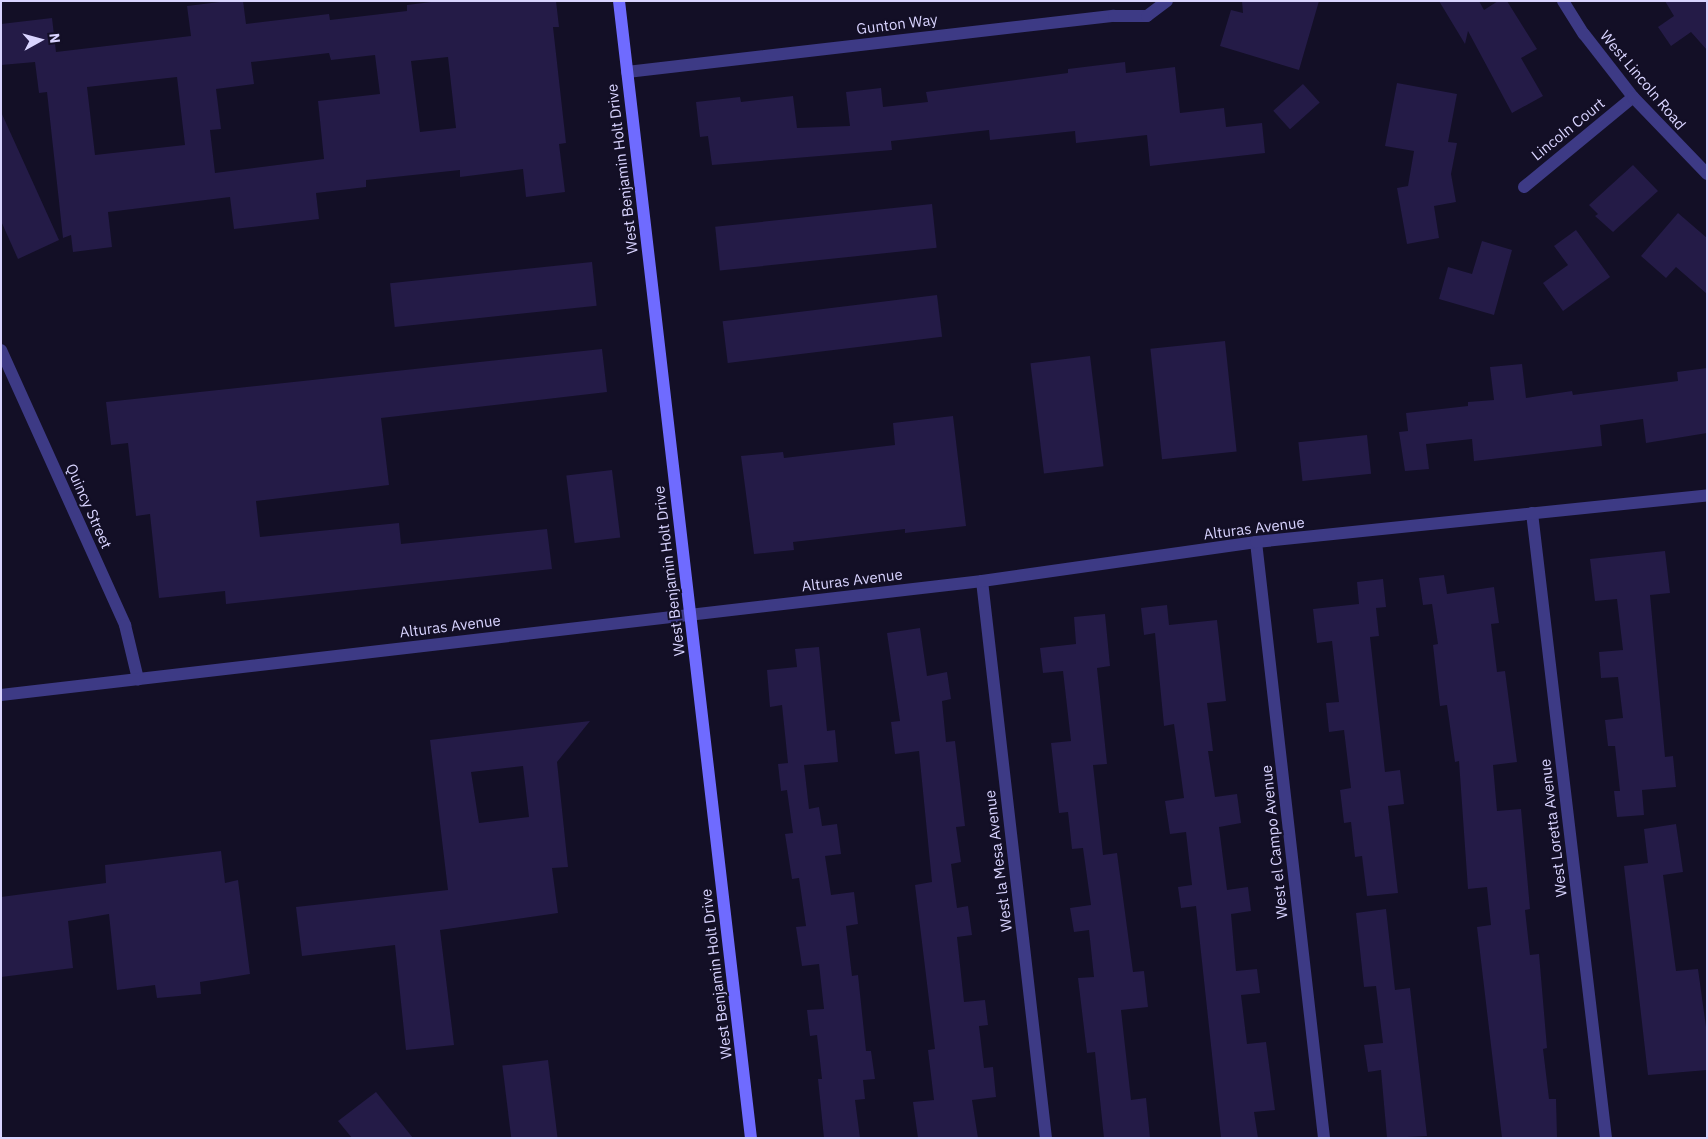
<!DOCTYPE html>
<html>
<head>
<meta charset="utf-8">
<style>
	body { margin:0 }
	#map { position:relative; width:1708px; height:1139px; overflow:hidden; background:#130f26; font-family:"IBM Plex Sans",sans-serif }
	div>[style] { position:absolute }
	.building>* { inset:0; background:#241b47; transform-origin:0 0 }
	.minor>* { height:12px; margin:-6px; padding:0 6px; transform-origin:6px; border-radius:6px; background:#3d3a85 }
	.tertiary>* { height:12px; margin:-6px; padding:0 6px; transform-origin:6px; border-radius:6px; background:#3d3a85 }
	.secondary>* { height:12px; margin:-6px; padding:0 6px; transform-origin:6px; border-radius:6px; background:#6f6bff }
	span { translate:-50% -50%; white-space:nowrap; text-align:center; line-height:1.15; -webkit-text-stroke:4px #130f26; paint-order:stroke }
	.street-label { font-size:15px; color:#d9d4ff }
	.frame { position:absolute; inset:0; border:2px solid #d9d4ff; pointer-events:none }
	.north { position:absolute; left:15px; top:15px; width:50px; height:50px; -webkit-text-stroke:4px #130f26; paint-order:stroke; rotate:83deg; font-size:14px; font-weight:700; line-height:20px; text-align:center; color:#d9d4ff }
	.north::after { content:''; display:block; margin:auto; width:18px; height:22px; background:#d9d4ff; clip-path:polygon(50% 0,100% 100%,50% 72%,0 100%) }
</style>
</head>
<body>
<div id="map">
	<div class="building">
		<i style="clip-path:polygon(evenodd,228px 1px,243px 1px,246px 24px,329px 14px,330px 20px,407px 11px,407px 5px,439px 1px,556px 1px,559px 27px,553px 27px,566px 143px,559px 144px,565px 192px,526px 197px,523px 169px,460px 177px,460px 170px,366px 180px,366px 187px,316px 193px,319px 219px,234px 229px,230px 197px,108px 212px,112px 247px,73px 252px,71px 235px,63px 238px,47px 92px,39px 93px,35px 62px,1px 65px,1px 24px,52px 18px,56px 52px,191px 36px,187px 6px,228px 1px,329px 53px,331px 60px,375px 55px,380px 94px,318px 101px,324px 159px,215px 173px,210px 130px,221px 129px,216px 89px,254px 84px,251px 62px,329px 53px,228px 1px,448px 57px,456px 128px,420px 132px,411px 61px,448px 57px,228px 1px,177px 77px,185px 145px,95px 155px,87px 87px,177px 77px)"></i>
		<i style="clip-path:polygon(1242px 1px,1319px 1px,1299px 70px,1220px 46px,1231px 10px,1243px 13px)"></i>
		<i style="clip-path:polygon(1439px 1px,1479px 1px,1484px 10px,1498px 1px,1507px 1px,1537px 49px,1521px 58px,1543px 96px,1512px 113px,1468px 31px,1465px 44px)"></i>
		<i style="clip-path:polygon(1665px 1px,1707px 1px,1707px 50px,1691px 32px,1671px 46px,1658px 27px,1674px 16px)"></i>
		<i style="clip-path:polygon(1125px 62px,1126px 73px,1175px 67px,1180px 113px,1224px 108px,1226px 127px,1262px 123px,1265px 153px,1150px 166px,1147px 135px,1076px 143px,1075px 131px,990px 140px,989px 130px,891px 141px,892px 150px,712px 165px,708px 136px,700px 137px,696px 102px,740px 97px,741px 102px,793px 96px,797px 128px,850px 126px,846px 92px,881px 88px,883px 107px,928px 102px,926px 92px,1068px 73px,1068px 69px)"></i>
		<i style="clip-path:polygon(1397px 83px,1457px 94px,1448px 142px,1457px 143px,1451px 174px,1456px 202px,1434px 206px,1439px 238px,1407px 244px,1397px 188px,1408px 186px,1414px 151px,1385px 146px)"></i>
		<i style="left:1303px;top:84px;width:25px;height:40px;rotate:48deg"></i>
		<i style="clip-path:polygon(1px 112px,59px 240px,18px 259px,1px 221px)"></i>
		<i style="clip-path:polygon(1633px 165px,1658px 191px,1613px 232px,1595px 216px,1598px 214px,1589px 205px)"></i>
		<i style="left:932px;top:204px;width:44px;height:218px;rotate:84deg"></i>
		<i style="clip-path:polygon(1678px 213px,1707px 238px,1707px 294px,1676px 267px,1666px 278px,1641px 256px)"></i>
		<i style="clip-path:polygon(1576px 230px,1610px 277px,1563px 311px,1543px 283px,1568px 265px,1554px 246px)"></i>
		<i style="clip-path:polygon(1482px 241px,1512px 250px,1494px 315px,1439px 299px,1448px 267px,1472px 274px)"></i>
		<i style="left:592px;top:262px;width:44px;height:203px;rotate:84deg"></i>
		<i style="left:937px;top:295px;width:42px;height:216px;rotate:83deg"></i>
		<i style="left:1225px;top:341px;width:111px;height:75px;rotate:84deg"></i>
		<i style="clip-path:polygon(602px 349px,607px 392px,381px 418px,389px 485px,256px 501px,260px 537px,399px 523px,401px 544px,547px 529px,552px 569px,226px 604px,225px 591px,159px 598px,150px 514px,136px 516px,128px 443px,111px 445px,106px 402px)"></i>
		<i style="left:1090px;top:356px;width:111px;height:60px;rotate:83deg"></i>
		<i style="clip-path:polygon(1522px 364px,1526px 398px,1572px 391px,1573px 395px,1678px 381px,1677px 372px,1707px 368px,1707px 433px,1646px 443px,1643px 419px,1600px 425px,1602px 446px,1474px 461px,1472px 439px,1426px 444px,1429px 469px,1405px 471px,1399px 432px,1408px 431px,1406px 413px,1468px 406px,1468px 402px,1494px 400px,1490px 367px)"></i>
		<i style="clip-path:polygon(953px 416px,966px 526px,905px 533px,905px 529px,793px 542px,794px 550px,754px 554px,741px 456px,783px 452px,784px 458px,895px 445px,893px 423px)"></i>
		<i style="left:1367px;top:435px;width:39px;height:69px;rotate:84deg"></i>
		<i style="left:612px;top:470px;width:68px;height:46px;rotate:83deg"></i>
		<i style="clip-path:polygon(1665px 551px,1670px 593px,1650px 595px,1665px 757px,1673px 756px,1676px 787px,1642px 790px,1644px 815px,1617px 817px,1614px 791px,1620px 791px,1615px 746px,1608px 746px,1605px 720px,1623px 718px,1618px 677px,1601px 678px,1599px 652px,1623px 650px,1617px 599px,1595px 601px,1590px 559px)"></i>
		<i style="clip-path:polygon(1444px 575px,1447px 594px,1494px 587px,1499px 623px,1491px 624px,1497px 672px,1505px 671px,1517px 762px,1493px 765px,1497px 811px,1521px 809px,1530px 909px,1525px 910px,1530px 955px,1539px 954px,1547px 1048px,1543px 1049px,1549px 1099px,1556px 1099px,1557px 1138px,1502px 1138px,1477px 927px,1491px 925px,1487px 887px,1468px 889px,1459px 761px,1455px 762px,1447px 705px,1440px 706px,1433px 645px,1438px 644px,1432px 604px,1423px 605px,1419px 578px)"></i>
		<i style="clip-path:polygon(1383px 579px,1386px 607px,1376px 608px,1379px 636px,1370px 637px,1385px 772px,1400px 770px,1404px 804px,1388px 806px,1398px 893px,1367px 896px,1362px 856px,1355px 857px,1351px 822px,1344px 823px,1340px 790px,1351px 788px,1344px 730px,1329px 732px,1326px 703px,1339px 702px,1332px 641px,1317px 643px,1313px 609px,1359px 604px,1357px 582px)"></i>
		<i style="clip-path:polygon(1167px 605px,1169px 625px,1217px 620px,1226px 701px,1207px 703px,1213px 751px,1208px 751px,1215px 797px,1237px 794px,1241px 823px,1219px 827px,1227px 890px,1248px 887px,1251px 911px,1231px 914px,1236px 971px,1257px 969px,1260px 993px,1241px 995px,1247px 1044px,1266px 1042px,1275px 1110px,1254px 1112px,1258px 1138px,1221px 1138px,1196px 906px,1181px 908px,1178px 887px,1192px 885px,1186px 832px,1170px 834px,1165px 801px,1184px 798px,1174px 724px,1164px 726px,1155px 633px,1144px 635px,1141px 608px)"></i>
		<i style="clip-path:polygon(1105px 614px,1110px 666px,1097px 668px,1107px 764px,1093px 765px,1103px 855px,1117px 853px,1133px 972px,1144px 971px,1148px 1007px,1121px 1010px,1131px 1100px,1146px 1098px,1150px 1138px,1104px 1138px,1095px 1052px,1087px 1053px,1078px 978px,1094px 977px,1089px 930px,1074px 932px,1070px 908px,1091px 905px,1083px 848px,1072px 849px,1068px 812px,1059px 813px,1051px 743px,1071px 741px,1063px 671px,1043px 673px,1040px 648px,1076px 644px,1074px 617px)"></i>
		<i style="clip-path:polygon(920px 628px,927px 676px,947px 672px,951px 699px,942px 701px,946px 742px,955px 741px,965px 826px,956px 827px,961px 862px,951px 864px,957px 908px,968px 906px,972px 935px,957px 937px,964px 1002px,985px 1000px,988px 1025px,979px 1026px,984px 1068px,993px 1067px,996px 1097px,972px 1100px,978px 1138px,918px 1138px,913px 1102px,934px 1100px,928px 1050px,935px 1049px,915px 885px,932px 882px,919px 751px,895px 754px,891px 722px,900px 721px,887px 633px)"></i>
		<i style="clip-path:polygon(819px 647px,827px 731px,835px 730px,838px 762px,804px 765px,809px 809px,819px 807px,822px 826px,837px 824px,841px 854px,825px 856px,831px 895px,854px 892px,858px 924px,846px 926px,852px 976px,858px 975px,866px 1051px,871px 1051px,875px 1079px,863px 1080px,865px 1099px,855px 1100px,860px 1138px,824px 1138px,818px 1079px,822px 1079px,817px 1035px,810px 1036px,807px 1010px,824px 1009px,819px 964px,802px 966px,796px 927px,806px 926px,799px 878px,792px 879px,785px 834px,793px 833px,787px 790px,781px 791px,778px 764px,788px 763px,782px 705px,770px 707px,767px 670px,797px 667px,795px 649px)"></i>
		<i style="clip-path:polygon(evenodd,590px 721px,557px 762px,568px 867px,552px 868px,558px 913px,440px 930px,454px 1045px,406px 1050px,395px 945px,302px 956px,296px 907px,448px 890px,430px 740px,590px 721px,523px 766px,529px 817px,479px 823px,471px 772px,523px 766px)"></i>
		<i style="clip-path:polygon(1676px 824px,1683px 872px,1663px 875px,1676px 971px,1698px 969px,1707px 1034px,1707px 1070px,1648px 1075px,1624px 866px,1648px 863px,1644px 829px)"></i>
		<i style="clip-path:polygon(221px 851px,225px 883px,238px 880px,250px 974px,200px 982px,201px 994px,157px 998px,155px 985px,117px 990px,109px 914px,68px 921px,73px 968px,1px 977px,1px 897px,106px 883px,105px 865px)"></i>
		<i style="clip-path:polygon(1386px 909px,1395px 990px,1410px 988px,1427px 1136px,1387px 1138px,1381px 1070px,1368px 1072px,1364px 1045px,1383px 1043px,1376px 986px,1364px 987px,1356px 913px)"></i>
		<i style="left:548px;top:1060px;width:79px;height:46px;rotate:83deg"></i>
		<i style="clip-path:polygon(376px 1092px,413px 1138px,352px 1138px,338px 1121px)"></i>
	</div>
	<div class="minor">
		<i style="left:627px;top:72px;width:490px;rotate:-6.6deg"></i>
		<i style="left:1114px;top:16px;width:33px"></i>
		<i style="left:1147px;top:16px;width:25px;rotate:-37deg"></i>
		<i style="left:1524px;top:187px;width:141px;rotate:-39.5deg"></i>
		<i style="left:1px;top:350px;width:302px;rotate:65.7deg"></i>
		<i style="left:125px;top:625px;width:56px;rotate:76.5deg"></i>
		<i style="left:1532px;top:513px;width:629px;rotate:83.25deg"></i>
		<i style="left:1256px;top:542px;width:600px;rotate:83.49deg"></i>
		<i style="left:982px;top:581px;width:561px;rotate:83.45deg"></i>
		<i style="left:1px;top:695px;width:988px;rotate:-6.63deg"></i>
		<i style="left:982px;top:581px;width:277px;rotate:-8.1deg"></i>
		<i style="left:1256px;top:542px;width:453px;rotate:-5.9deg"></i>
	</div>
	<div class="tertiary">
		<i style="left:1563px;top:1px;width:39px;rotate:58deg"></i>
		<i style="left:1584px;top:34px;width:80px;rotate:52.1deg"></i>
		<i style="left:1633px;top:97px;width:107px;rotate:46.1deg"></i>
	</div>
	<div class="secondary">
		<i style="left:619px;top:1px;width:1145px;rotate:83.38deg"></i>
	</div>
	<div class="street-label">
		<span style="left:897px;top:24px;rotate:-7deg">Gunton Way</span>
		<span style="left:1643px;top:80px;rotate:50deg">West Lincoln Road</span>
		<span style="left:1568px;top:129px;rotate:-39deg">Lincoln Court</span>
		<span style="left:622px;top:169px;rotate:-97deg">West Benjamin Holt Drive</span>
		<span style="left:89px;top:506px;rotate:66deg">Quincy Street</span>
		<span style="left:1254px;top:528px;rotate:-7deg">Alturas Avenue</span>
		<span style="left:669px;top:571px;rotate:-97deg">West Benjamin Holt Drive</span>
		<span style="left:852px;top:580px;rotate:-7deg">Alturas Avenue</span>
		<span style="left:450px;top:626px;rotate:-7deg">Alturas Avenue</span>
		<span style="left:1553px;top:828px;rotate:-97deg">West Loretta Avenue</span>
		<span style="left:1274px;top:842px;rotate:-96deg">West el Campo Avenue</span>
		<span style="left:998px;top:861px;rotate:-97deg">West la Mesa Avenue</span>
		<span style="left:716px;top:974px;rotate:-97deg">West Benjamin Holt Drive</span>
	</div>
	<div class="frame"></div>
	<div class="north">N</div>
</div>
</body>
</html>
